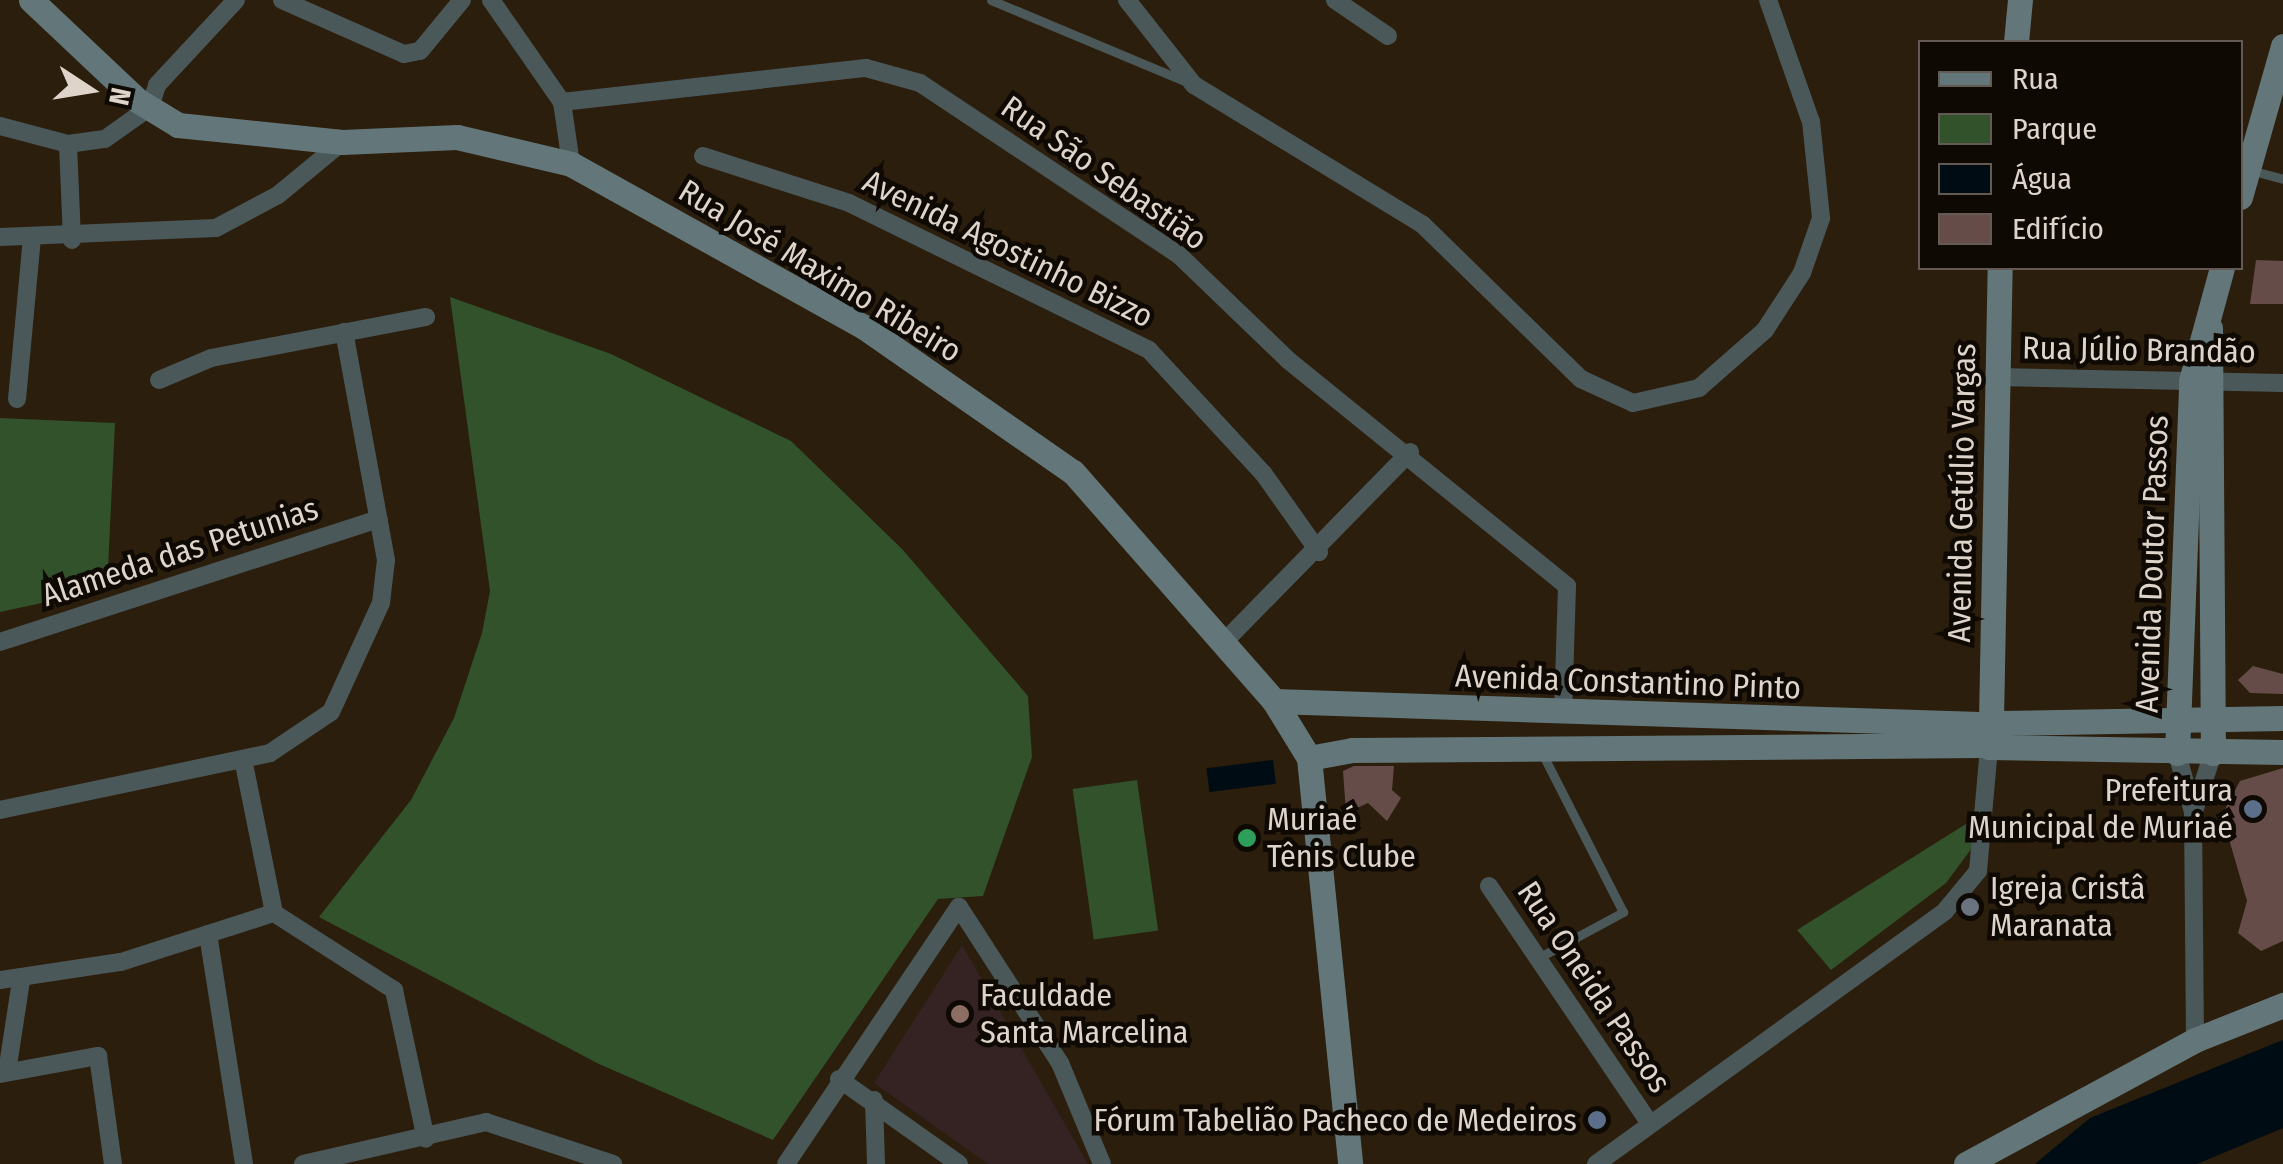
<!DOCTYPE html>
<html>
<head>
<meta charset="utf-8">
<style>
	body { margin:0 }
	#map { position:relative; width:2283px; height:1164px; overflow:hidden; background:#2b1e0c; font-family:"Fira Sans Condensed",sans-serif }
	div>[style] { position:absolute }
	.education>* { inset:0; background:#352223 }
	.green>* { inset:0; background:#31522a; transform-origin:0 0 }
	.water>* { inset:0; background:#000c14; transform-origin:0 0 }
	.building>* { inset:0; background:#664c48 }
	.lane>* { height:9px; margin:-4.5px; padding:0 4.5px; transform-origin:4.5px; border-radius:4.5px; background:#4b585a }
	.street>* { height:18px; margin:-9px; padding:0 9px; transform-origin:9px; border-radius:9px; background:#4b585a }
	.secondary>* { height:25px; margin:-12.5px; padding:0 12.5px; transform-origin:12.5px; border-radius:12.5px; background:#63777a }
	.dots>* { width:28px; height:28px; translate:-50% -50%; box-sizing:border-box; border:5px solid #0f0904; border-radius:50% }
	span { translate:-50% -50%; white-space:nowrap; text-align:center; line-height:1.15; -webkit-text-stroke:9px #0f0904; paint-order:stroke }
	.street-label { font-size:32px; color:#ded4ca }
	.poi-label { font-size:32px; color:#ded4ca }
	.right { translate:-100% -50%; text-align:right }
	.left { translate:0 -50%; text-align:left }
	.legend { position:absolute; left:1918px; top:40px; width:325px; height:230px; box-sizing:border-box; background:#0f0904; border:2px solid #625a53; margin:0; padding:12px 18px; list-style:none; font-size:30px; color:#ded4ca }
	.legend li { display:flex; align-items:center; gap:20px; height:50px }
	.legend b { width:50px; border:2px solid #625a53 }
	.north { position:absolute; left:40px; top:40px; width:100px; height:100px; -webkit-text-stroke:8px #0f0904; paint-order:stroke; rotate:102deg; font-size:28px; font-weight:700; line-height:40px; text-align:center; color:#ded4ca }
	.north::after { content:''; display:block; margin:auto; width:35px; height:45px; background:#ded4ca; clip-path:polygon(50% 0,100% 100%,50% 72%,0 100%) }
</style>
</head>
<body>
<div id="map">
	<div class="education">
		<i style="clip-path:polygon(962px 945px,1088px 1164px,988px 1164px,874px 1083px)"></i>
	</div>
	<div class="green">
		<i style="clip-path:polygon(450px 297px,611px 354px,791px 441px,903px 550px,1028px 696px,1032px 757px,983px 896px,938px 899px,773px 1140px,599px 1064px,319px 917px,411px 800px,454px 718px,482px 633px,490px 591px)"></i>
		<i style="clip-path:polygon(0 418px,115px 423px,107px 589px,0 612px)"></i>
		<i style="left:1137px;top:780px;width:152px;height:65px;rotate:82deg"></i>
		<i style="clip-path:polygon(1977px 817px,1972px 848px,1946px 883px,1831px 970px,1797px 930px)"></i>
	</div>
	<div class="water">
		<i style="left:1273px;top:760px;width:24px;height:67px;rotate:83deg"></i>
		<i style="clip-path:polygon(2283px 1040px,2283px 1128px,2197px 1164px,2035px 1164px,2090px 1118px)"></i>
	</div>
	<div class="building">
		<i style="clip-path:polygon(2256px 260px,2283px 261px,2283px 304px,2250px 304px)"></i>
		<i style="clip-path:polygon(2253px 666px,2283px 674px,2283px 694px,2250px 693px,2238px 680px)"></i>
		<i style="clip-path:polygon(1354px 766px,1394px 766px,1392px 790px,1401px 798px,1387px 821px,1368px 803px,1346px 813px,1343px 771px)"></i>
		<i style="clip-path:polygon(2283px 768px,2283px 941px,2261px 951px,2238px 933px,2247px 901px,2222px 815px,2240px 781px)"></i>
	</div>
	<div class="lane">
		<i style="left:991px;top:0;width:212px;rotate:22.7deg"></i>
		<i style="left:2250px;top:170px;width:34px;rotate:15deg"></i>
		<i style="left:1538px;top:958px;width:97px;rotate:-28.4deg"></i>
		<i style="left:1623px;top:912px;width:176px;rotate:-117deg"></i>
	</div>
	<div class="street">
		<i style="left:282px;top:0;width:133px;rotate:23.9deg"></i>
		<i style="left:404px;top:54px;width:16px;rotate:-11deg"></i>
		<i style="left:420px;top:51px;width:66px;rotate:-50.5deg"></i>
		<i style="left:491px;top:0;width:124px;rotate:55.2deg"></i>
		<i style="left:562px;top:102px;width:63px;rotate:81.7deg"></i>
		<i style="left:1127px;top:0;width:108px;rotate:51.8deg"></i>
		<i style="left:1194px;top:85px;width:267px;rotate:31.4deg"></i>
		<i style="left:1422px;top:224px;width:222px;rotate:44.3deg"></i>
		<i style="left:1581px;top:379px;width:57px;rotate:24.8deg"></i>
		<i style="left:1633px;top:403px;width:68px;rotate:-12.8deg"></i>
		<i style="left:1699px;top:388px;width:88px;rotate:-41.3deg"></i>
		<i style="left:1765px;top:330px;width:68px;rotate:-57deg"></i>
		<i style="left:1802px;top:273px;width:58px;rotate:-70.9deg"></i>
		<i style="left:1821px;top:218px;width:97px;rotate:-95.9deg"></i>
		<i style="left:1811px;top:122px;width:129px;rotate:-109.4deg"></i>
		<i style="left:1335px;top:0;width:64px;rotate:34.2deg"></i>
		<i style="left:562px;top:102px;width:306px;rotate:-6.4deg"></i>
		<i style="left:866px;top:68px;width:56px;rotate:15.5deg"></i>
		<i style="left:920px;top:83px;width:312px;rotate:33.6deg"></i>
		<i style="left:1180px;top:256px;width:150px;rotate:43.9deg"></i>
		<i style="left:1288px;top:360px;width:359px;rotate:39deg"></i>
		<i style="left:1567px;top:586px;width:127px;rotate:91.8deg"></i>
		<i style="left:0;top:126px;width:70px;rotate:14.8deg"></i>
		<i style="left:68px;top:144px;width:37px;rotate:-8deg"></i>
		<i style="left:105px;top:139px;width:55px;rotate:-35.4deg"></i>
		<i style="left:150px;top:107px;width:23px;rotate:-72deg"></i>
		<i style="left:157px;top:85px;width:116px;rotate:-47.1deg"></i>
		<i style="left:68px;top:144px;width:96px;rotate:87.6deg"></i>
		<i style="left:703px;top:156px;width:153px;rotate:17.8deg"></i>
		<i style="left:849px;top:203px;width:334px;rotate:26.1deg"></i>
		<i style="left:1149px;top:350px;width:168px;rotate:47.2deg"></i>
		<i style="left:1263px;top:473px;width:97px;rotate:54.7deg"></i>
		<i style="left:0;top:237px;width:216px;rotate:-2.4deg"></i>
		<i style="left:216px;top:228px;width:70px;rotate:-28deg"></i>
		<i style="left:278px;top:195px;width:83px;rotate:-39.6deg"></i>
		<i style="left:1994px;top:377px;width:289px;rotate:1.2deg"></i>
		<i style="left:159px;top:380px;width:56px;rotate:-22.9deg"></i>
		<i style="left:211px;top:358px;width:219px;rotate:-10.8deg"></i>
		<i style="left:17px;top:399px;width:162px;rotate:-84.7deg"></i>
		<i style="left:0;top:642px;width:398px;rotate:-18deg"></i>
		<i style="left:1224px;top:642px;width:266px;rotate:-45.6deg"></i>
		<i style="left:2177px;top:753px;width:61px;rotate:74.8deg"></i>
		<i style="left:2193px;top:812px;width:228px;rotate:89.5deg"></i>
		<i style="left:243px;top:759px;width:157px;rotate:78.6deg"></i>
		<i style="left:274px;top:913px;width:143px;rotate:32.7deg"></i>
		<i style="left:394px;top:990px;width:152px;rotate:77.9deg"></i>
		<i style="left:0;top:810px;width:276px;rotate:-11.9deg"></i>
		<i style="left:270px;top:753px;width:73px;rotate:-33.9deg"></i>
		<i style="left:331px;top:712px;width:120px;rotate:-65.4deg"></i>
		<i style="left:381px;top:603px;width:43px;rotate:-83.4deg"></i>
		<i style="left:386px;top:560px;width:232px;rotate:-100.4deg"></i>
		<i style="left:2194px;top:811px;width:61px;rotate:-71.9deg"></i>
		<i style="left:1489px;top:886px;width:285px;rotate:55.9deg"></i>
		<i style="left:208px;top:934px;width:233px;rotate:81.1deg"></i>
		<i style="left:0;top:980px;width:122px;rotate:-8.5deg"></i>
		<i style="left:121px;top:962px;width:161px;rotate:-17.8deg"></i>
		<i style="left:7px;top:1072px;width:93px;rotate:-81.3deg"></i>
		<i style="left:0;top:1074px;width:100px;rotate:-10.4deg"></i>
		<i style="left:98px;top:1056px;width:109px;rotate:82.1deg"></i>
		<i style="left:839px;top:1079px;width:147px;rotate:35.3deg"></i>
		<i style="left:874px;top:1100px;width:64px;rotate:88.2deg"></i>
		<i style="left:303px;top:1164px;width:188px;rotate:-12.9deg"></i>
		<i style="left:486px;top:1122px;width:134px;rotate:18.3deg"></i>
		<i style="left:786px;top:1164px;width:310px;rotate:-56.1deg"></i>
		<i style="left:959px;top:907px;width:186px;rotate:57.1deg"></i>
		<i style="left:1060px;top:1063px;width:109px;rotate:67.4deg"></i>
		<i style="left:1596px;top:1164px;width:431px;rotate:-35.9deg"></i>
		<i style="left:1945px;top:911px;width:52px;rotate:-50.5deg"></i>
		<i style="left:1978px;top:871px;width:124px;rotate:-84.9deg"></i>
	</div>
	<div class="secondary">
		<i style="left:31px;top:0;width:146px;rotate:43.3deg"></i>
		<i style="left:137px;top:100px;width:48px;rotate:31.4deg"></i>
		<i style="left:178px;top:125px;width:165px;rotate:5.9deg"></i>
		<i style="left:342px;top:142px;width:115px;rotate:-2.5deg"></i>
		<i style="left:457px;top:137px;width:117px;rotate:13.3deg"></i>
		<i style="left:571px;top:164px;width:335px;rotate:29.1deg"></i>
		<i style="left:864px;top:327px;width:254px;rotate:34.8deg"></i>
		<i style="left:1073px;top:472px;width:305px;rotate:48.7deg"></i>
		<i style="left:1274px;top:701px;width:67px;rotate:58.4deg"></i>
		<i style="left:1309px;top:758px;width:408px;rotate:84.2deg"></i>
		<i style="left:2016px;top:42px;width:42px;rotate:-84.6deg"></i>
		<i style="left:2240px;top:197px;width:157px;rotate:-74.1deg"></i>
		<i style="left:2210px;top:328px;width:425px;rotate:89.6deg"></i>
		<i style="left:1274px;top:701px;width:706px;rotate:1.87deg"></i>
		<i style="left:1991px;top:720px;width:452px;rotate:-88.9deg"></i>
		<i style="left:1998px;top:723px;width:285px;rotate:-1deg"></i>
		<i style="left:2000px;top:742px;width:19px;rotate:-96deg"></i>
		<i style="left:1998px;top:723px;width:18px;rotate:177deg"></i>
		<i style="left:1980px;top:724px;width:12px;rotate:104deg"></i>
		<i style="left:1977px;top:736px;width:16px;rotate:43deg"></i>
		<i style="left:1989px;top:747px;width:294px;rotate:1deg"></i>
		<i style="left:2177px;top:753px;width:372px;rotate:-87.8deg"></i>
		<i style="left:2191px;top:381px;width:117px;rotate:-74.7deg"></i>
		<i style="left:1309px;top:758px;width:44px;rotate:-10.5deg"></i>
		<i style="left:1352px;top:750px;width:631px;rotate:-0.45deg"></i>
		<i style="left:1966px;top:1164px;width:260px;rotate:-28.4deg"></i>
		<i style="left:2195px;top:1040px;width:95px;rotate:-21.7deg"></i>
	</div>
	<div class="dots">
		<i style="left:2253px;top:809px;background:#5c6f8a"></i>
		<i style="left:1247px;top:838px;background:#2e9e5b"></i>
		<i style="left:1970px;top:907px;background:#6b7280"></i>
		<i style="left:960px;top:1014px;background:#8d6e63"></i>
		<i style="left:1597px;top:1120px;background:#5c6f8a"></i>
	</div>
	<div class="street-label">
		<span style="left:1104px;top:173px;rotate:35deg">Rua São Sebastião</span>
		<span style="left:1008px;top:249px;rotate:26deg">Avenida Agostinho Bizzo</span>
		<span style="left:820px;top:271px;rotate:31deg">Rua José Maximo Ribeiro</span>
		<span style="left:2139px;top:350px;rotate:1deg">Rua Júlio Brandão</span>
		<span style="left:1962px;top:493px;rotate:-89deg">Avenida Getúlio Vargas</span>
		<span style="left:180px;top:552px;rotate:-18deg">Alameda das Petunias</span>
		<span style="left:2152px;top:564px;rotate:-88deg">Avenida Doutor Passos</span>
		<span style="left:1628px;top:682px;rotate:2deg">Avenida Constantino Pinto</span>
		<span style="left:1594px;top:987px;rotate:56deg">Rua Oneida Passos</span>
	</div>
	<div class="poi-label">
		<span class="right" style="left:2233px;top:809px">Prefeitura<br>Municipal de Muriaé</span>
		<span class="left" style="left:1267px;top:838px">Muriaé<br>Tênis Clube</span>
		<span class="left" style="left:1990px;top:907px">Igreja Cristâ<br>Maranata</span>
		<span class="left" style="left:980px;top:1014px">Faculdade<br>Santa Marcelina</span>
		<span class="right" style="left:1577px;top:1120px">Fórum Tabelião Pacheco de Medeiros</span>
	</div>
	<ul class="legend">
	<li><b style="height:12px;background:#63777a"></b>Rua</li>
	<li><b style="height:28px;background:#31522a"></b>Parque</li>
	<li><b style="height:28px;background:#000c14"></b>Água</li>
	<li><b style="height:28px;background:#664c48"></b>Edifício</li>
	</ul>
	<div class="north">N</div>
</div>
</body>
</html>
